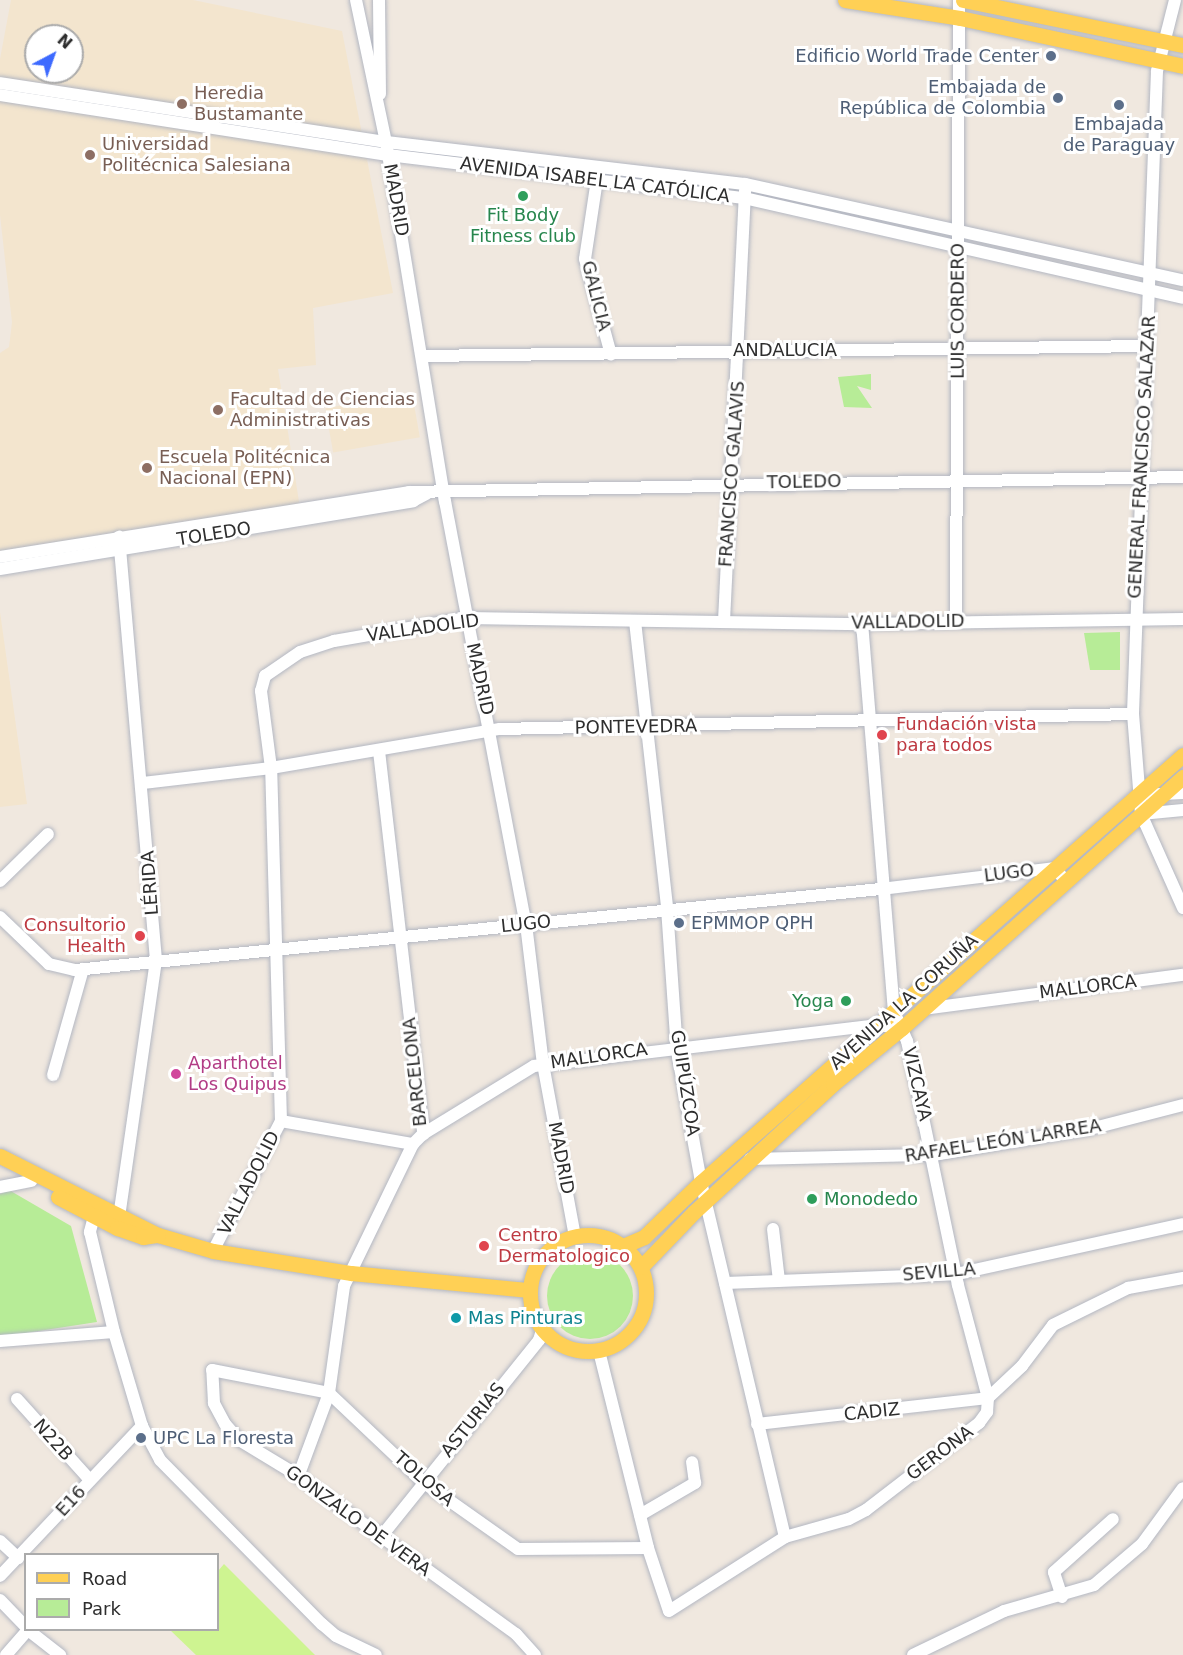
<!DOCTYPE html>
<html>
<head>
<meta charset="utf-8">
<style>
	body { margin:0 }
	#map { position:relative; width:1183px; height:1655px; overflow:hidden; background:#f0e8df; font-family:"DejaVu Sans",sans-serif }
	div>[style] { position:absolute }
	.education>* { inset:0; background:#f3e5ce; transform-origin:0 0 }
	.green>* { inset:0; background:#b7ec97 }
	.round { border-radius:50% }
	.pitch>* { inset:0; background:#cef491 }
	.roads { filter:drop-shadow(0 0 2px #b3b7c2) drop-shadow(0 0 2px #b3b7c2) }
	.minor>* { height:12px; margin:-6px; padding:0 6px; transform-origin:6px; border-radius:6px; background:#fff }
	.major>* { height:15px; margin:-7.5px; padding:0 7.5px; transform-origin:7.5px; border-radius:7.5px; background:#ffd055 }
	.major>.ring { margin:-7.5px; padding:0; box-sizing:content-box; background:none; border:15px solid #ffd055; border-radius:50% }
	.dots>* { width:16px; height:16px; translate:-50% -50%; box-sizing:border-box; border:3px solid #fff; border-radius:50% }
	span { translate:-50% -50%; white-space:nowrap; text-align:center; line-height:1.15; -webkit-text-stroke:6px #fff; paint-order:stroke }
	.service-label { font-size:18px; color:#4e5e75 }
	.right { translate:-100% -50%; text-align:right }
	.left { translate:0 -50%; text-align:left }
	.education-label { font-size:18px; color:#785e54 }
	.street-label { font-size:18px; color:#2e2e2e }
	.leisure-label { font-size:18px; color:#27864d }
	.health-label { font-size:18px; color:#be3a42 }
	.hotel-label { font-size:18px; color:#b23c85 }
	.culture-label { font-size:18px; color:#0d838f }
	.legend { position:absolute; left:24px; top:1553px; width:195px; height:78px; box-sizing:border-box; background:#fff; border:2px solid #ababab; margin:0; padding:8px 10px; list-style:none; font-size:18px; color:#2e2e2e }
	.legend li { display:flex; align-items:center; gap:12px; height:30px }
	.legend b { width:30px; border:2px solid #ababab }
	.north { position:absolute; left:24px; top:24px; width:60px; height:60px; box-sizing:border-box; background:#fff; border:2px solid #ababab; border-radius:50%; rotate:41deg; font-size:16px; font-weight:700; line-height:24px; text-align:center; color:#2e2e2e }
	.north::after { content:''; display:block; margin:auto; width:21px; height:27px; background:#3d6aff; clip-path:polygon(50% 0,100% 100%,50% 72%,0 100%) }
</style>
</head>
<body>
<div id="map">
	<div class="education">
		<i style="clip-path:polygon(evenodd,11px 0,193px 0,342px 31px,393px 293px,313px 308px,316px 365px,278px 369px,300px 508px,0 554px,0 353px,9px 347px,12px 322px,0 215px,0 59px,11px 0,36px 36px,72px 36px,72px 72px,36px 72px,36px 36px)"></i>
		<i style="left:412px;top:393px;width:45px;height:88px;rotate:80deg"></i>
		<i style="clip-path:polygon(0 612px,27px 804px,0 807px)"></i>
	</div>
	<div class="green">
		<i style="clip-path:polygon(871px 374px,871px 390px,857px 386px,872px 408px,844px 407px,838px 377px)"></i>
		<i style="clip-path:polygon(1120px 632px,1120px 670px,1090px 670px,1084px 633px)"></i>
		<i style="clip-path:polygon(9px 1190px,71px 1226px,97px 1322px,0 1337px,0 1194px)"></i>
		<i class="round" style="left:547px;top:1253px;width:86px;height:86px"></i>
	</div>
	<div class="pitch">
		<i style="clip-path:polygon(224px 1564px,315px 1655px,196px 1655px,170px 1630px,218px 1630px,218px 1571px)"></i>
	</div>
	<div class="roads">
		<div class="minor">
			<i style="left:356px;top:0;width:145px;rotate:78.1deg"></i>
			<i style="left:386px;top:142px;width:364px;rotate:80.7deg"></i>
			<i style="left:445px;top:501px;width:431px;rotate:79.2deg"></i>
			<i style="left:526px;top:924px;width:141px;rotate:83.1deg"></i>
			<i style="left:543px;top:1064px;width:175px;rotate:79.5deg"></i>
			<i style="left:379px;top:0;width:94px;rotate:89.4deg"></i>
			<i style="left:1175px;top:0;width:73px;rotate:104.2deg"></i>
			<i style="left:1157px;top:71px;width:643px;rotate:92.14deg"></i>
			<i style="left:1133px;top:714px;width:100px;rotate:85.4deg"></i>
			<i style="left:1141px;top:814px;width:103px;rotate:65.9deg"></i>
			<i style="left:0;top:83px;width:390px;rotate:8.7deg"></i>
			<i style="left:386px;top:142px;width:361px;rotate:6.7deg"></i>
			<i style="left:745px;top:184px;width:448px;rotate:12.4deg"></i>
			<i style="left:0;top:95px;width:393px;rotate:8.8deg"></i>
			<i style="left:388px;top:155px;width:359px;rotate:6.9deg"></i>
			<i style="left:744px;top:198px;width:450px;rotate:12.8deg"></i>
			<i style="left:598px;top:173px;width:87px;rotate:98.6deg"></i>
			<i style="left:585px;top:259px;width:99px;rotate:74.8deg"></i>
			<i style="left:423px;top:356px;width:724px;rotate:-0.79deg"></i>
			<i style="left:0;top:557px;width:414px;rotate:-9deg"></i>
			<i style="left:409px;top:492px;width:774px;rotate:-1.11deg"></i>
			<i style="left:0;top:569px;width:419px;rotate:-9.3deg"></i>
			<i style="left:413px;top:501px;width:15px;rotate:-28deg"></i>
			<i style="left:635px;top:621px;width:289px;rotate:83.6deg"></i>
			<i style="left:667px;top:908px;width:143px;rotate:86deg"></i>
			<i style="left:677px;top:1051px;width:133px;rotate:79.6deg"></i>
			<i style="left:701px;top:1182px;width:365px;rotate:76.7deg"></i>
			<i style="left:724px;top:621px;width:431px;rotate:-87.2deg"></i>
			<i style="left:956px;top:621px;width:621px;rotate:-89.72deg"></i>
			<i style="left:379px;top:751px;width:386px;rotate:83.4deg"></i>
			<i style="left:143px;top:783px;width:129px;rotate:-6.7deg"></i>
			<i style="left:271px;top:768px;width:232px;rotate:-9.7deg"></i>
			<i style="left:500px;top:729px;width:633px;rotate:-1.36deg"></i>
			<i style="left:1140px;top:795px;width:43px;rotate:-2.7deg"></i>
			<i style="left:1141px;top:814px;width:42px;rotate:-5.4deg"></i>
			<i style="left:0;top:881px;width:67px;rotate:-44.4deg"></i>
			<i style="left:0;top:917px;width:68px;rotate:43.8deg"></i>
			<i style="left:49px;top:964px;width:27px;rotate:13deg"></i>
			<i style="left:75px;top:970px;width:810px;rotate:-5.74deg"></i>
			<i style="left:881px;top:889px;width:174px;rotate:-6.9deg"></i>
			<i style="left:1054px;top:868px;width:18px;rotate:47deg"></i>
			<i style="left:923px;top:1009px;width:262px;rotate:-7.5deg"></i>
			<i style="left:53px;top:1075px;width:110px;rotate:-74.2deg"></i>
			<i style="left:281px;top:1121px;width:134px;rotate:9.9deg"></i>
			<i style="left:750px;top:1159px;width:183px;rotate:-1.3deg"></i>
			<i style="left:933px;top:1155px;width:159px;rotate:-9.4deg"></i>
			<i style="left:1090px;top:1129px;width:96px;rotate:-14.5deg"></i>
			<i style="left:0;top:1187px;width:32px;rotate:-11deg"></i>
			<i style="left:96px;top:1209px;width:24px;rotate:105deg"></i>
			<i style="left:90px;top:1232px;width:103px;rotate:76.5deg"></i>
			<i style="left:114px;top:1332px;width:98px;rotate:73.4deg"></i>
			<i style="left:142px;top:1426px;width:38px;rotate:62deg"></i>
			<i style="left:160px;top:1460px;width:231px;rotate:45.4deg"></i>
			<i style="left:322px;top:1624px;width:18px;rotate:41deg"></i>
			<i style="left:336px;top:1636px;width:44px;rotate:25.4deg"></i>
			<i style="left:118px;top:1224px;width:267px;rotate:-81.8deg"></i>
			<i style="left:156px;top:960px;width:425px;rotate:-95deg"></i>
			<i style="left:773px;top:1229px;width:52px;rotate:83.4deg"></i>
			<i style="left:213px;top:1251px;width:147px;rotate:-62.4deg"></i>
			<i style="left:281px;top:1121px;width:353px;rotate:-91.6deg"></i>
			<i style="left:271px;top:768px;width:78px;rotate:-97.4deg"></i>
			<i style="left:261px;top:691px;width:16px;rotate:-75deg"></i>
			<i style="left:265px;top:676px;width:42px;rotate:-34.4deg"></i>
			<i style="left:300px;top:652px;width:36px;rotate:-18deg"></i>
			<i style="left:334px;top:641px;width:135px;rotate:-9.8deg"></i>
			<i style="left:467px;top:618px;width:395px;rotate:0.9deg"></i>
			<i style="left:862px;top:624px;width:321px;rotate:-0.9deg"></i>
			<i style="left:725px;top:1283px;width:231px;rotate:-2.2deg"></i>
			<i style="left:956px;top:1274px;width:232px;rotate:-12.4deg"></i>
			<i style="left:0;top:1341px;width:114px;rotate:-4.5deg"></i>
			<i style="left:599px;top:1351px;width:203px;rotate:76deg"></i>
			<i style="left:648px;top:1548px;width:66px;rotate:71.6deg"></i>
			<i style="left:669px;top:1611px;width:138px;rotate:-32.5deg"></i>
			<i style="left:785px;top:1537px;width:66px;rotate:-15.7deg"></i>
			<i style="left:849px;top:1519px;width:19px;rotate:-28deg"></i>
			<i style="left:866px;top:1510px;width:143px;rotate:-37.6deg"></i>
			<i style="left:979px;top:1423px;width:14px;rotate:-54deg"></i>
			<i style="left:987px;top:1412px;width:14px;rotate:-86deg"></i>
			<i style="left:988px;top:1398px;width:117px;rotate:-104.9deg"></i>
			<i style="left:958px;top:1285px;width:249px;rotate:-101.8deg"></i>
			<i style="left:907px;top:1041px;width:32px;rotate:-114deg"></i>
			<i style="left:894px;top:1012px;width:389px;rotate:-94.7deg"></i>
			<i style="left:17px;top:1399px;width:109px;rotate:48deg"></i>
			<i style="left:757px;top:1424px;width:232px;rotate:-6.4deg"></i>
			<i style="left:988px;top:1398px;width:47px;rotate:-43.3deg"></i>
			<i style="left:1022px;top:1366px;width:51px;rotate:-52.9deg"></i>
			<i style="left:1053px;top:1325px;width:84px;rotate:-26.3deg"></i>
			<i style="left:1128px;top:1288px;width:56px;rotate:-10.3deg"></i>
			<i style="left:298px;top:1477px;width:90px;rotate:-69.7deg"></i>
			<i style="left:329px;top:1393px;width:108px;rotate:-82deg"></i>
			<i style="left:344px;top:1286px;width:158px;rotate:-64.1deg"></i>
			<i style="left:413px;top:1144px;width:14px;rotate:-45deg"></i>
			<i style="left:423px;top:1134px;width:130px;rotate:-31.5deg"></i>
			<i style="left:534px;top:1066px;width:345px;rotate:-6.8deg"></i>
			<i style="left:877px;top:1025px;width:25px;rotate:7deg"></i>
			<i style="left:640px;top:1515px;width:64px;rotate:-30.2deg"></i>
			<i style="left:695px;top:1483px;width:21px;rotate:-98deg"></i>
			<i style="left:380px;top:1538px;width:254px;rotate:-51.2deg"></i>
			<i style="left:539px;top:1340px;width:10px;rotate:-73deg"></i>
			<i style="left:0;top:1541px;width:25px;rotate:43deg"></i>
			<i style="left:0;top:1576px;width:207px;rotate:-46.6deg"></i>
			<i style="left:1062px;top:1597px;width:26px;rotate:-108deg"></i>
			<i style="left:1054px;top:1572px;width:79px;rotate:-41.9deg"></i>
			<i style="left:0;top:1600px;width:37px;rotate:46deg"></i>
			<i style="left:28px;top:1630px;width:41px;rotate:38deg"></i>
			<i style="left:6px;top:1655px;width:33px;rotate:-49deg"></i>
			<i style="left:535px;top:1655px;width:28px;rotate:-132deg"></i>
			<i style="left:516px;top:1634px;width:276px;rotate:-144.1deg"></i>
			<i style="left:292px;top:1472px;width:62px;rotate:-148.9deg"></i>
			<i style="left:239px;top:1440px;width:21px;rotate:-131deg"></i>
			<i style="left:225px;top:1424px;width:24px;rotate:-118deg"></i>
			<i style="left:214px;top:1403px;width:33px;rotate:-93deg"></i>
			<i style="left:212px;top:1370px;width:119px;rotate:11.1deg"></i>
			<i style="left:329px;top:1393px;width:129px;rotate:43.4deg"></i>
			<i style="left:423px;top:1482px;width:116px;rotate:35.2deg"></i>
			<i style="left:518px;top:1549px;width:130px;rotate:-0.4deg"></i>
			<i style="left:913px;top:1655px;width:101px;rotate:-25.8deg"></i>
			<i style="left:1004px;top:1611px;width:94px;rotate:-16.1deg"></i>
			<i style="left:1094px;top:1585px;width:63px;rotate:-40.5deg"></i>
			<i style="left:1142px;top:1544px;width:69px;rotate:-53.8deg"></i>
		</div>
		<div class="major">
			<i style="left:845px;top:0;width:116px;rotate:8.9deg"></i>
			<i style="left:960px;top:18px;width:228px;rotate:12.1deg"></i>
			<i style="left:963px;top:0;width:225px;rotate:11.6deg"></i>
			<i style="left:0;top:1156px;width:177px;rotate:26.6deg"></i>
			<i style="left:158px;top:1235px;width:57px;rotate:16.2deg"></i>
			<i style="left:213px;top:1251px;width:140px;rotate:9.1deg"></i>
			<i style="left:351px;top:1273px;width:179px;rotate:5.5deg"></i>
			<i style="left:58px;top:1197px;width:67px;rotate:27.7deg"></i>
			<i style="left:117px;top:1228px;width:28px;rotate:19deg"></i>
			<i style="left:143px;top:1237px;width:15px;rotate:-8deg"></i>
			<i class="ring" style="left:530px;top:1235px;width:101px;height:101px"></i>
			<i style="left:623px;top:1246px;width:23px;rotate:-23deg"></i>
			<i style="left:644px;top:1237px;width:79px;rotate:-44deg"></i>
			<i style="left:701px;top:1182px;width:644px;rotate:-41.54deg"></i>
			<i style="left:641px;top:1267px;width:76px;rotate:-46.1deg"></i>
			<i style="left:694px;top:1212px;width:189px;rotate:-42.6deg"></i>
			<i style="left:833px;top:1084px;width:89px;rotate:-39.1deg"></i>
			<i style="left:902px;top:1028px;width:377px;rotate:-41.8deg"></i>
		</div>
	</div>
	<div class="dots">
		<i style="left:1051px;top:56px;background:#5c6f8a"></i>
		<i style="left:1058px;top:98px;background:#5c6f8a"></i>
		<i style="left:182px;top:104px;background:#8d6e63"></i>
		<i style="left:1119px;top:105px;background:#5c6f8a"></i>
		<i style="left:90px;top:155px;background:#8d6e63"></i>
		<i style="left:523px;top:196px;background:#2e9e5b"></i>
		<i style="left:218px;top:410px;background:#8d6e63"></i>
		<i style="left:147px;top:468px;background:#8d6e63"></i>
		<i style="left:882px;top:735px;background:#e0444e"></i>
		<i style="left:679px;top:923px;background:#5c6f8a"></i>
		<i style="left:140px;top:936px;background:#e0444e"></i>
		<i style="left:846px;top:1001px;background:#2e9e5b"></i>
		<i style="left:176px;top:1074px;background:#d1479c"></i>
		<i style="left:812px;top:1199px;background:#2e9e5b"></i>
		<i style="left:484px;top:1246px;background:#e0444e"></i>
		<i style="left:456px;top:1318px;background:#0f9aa8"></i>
		<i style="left:141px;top:1438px;background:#5c6f8a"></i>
	</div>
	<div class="service-label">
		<span class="right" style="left:1039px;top:56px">Edificio World Trade Center</span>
		<span class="right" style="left:1046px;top:98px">Embajada de<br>República de Colombia</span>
		<span style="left:1119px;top:135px">Embajada<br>de Paraguay</span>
		<span class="left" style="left:691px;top:923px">EPMMOP QPH</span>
		<span class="left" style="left:153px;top:1438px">UPC La Floresta</span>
	</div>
	<div class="education-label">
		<span class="left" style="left:194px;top:104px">Heredia<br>Bustamante</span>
		<span class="left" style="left:102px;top:155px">Universidad<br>Politécnica Salesiana</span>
		<span class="left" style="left:230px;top:410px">Facultad de Ciencias<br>Administrativas</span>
		<span class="left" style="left:159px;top:468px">Escuela Politécnica<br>Nacional (EPN)</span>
	</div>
	<div class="street-label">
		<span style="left:595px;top:180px;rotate:7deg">AVENIDA ISABEL LA CATÓLICA</span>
		<span style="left:396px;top:200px;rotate:80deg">MADRID</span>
		<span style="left:596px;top:296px;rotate:76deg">GALICIA</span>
		<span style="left:958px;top:311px;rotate:-90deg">LUIS CORDERO</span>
		<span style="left:785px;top:350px">ANDALUCIA</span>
		<span style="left:1142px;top:457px;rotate:-87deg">GENERAL FRANCISCO SALAZAR</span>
		<span style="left:732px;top:474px;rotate:-86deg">FRANCISCO GALAVIS</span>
		<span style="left:804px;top:482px;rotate:-1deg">TOLEDO</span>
		<span style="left:214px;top:534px;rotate:-9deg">TOLEDO</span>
		<span style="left:908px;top:622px;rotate:-1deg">VALLADOLID</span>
		<span style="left:423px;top:628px;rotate:-8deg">VALLADOLID</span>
		<span style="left:480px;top:679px;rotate:78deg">MADRID</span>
		<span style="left:636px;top:727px;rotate:-1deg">PONTEVEDRA</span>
		<span style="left:1009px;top:873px;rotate:-7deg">LUGO</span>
		<span style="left:150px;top:883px;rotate:-94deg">LÉRIDA</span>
		<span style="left:526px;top:924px;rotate:-6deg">LUGO</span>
		<span style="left:1088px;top:987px;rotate:-7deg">MALLORCA</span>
		<span style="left:904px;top:1002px;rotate:-42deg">AVENIDA LA CORUÑA</span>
		<span style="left:599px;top:1056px;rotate:-8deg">MALLORCA</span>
		<span style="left:415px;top:1072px;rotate:-96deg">BARCELONA</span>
		<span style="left:685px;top:1083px;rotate:81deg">GUIPÚZCOA</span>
		<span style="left:917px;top:1084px;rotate:77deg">VIZCAYA</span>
		<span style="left:1003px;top:1141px;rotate:-9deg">RAFAEL LEÓN LARREA</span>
		<span style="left:561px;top:1158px;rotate:79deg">MADRID</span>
		<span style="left:249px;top:1183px;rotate:-63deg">VALLADOLID</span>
		<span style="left:939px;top:1272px;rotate:-5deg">SEVILLA</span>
		<span style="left:872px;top:1412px;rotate:-6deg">CADIZ</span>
		<span style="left:473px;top:1420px;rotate:-51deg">ASTURIAS</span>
		<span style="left:53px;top:1440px;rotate:48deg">N22B</span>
		<span style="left:940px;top:1453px;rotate:-37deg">GERONA</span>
		<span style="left:424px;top:1479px;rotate:41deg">TOLOSA</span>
		<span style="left:71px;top:1501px;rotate:-47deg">E16</span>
		<span style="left:358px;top:1521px;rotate:36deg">GONZALO DE VERA</span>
	</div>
	<div class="leisure-label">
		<span style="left:523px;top:226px">Fit Body<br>Fitness club</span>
		<span class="right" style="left:834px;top:1001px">Yoga</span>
		<span class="left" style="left:824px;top:1199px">Monodedo</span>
	</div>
	<div class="health-label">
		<span class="left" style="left:896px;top:735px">Fundación vista<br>para todos</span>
		<span class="right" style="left:126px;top:936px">Consultorio<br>Health</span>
		<span class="left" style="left:498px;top:1246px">Centro<br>Dermatologico</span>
	</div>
	<div class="hotel-label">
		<span class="left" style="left:188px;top:1074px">Aparthotel<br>Los Quipus</span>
	</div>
	<div class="culture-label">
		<span class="left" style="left:468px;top:1318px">Mas Pinturas</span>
	</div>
	<ul class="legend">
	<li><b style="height:8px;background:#ffd055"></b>Road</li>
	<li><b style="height:16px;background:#b7ec97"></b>Park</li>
	</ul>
	<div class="north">N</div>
</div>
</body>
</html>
